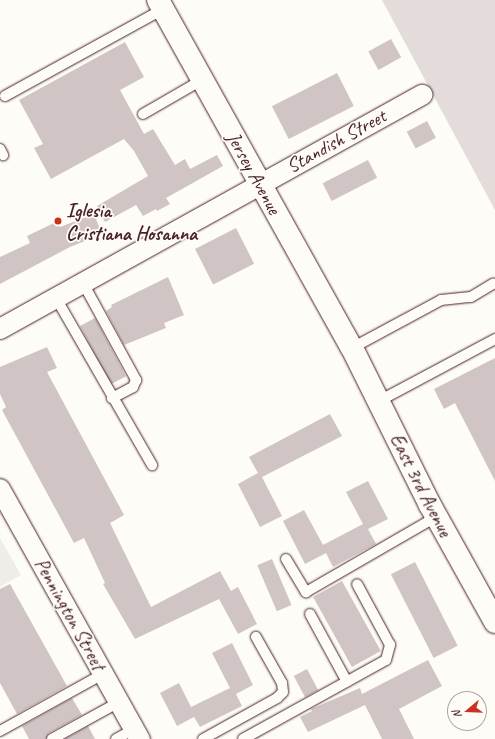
<!DOCTYPE html>
<html>
<head>
<meta charset="utf-8">
<style>
	body { margin:0 }
	#map { position:relative; width:495px; height:739px; overflow:hidden; background:#fdfcf7; font-family:Caveat,sans-serif }
	div>[style] { position:absolute }
	.built>* { inset:0; background:#f0ece8 }
	.green>* { inset:0; background:#e3dcda }
	.building>* { inset:0; background:#d0c5c4; transform-origin:0 0 }
	.roads { filter:drop-shadow(0 0 1px #4a1f2b) drop-shadow(0 0 1px #4a1f2b) }
	.service>* { height:10px; margin:-5px; padding:0 5px; transform-origin:5px; border-radius:5px; background:#fdfcf7 }
	.minor>* { height:20px; margin:-10px; padding:0 10px; transform-origin:10px; border-radius:10px; background:#fdfcf7 }
	.tertiary>* { height:22px; margin:-11px; padding:0 11px; transform-origin:11px; border-radius:11px; background:#fdfcf7 }
	.dots>* { width:11px; height:11px; translate:-50% -50%; box-sizing:border-box; border:2px solid #fdfcf7; border-radius:50% }
	span { translate:-50% -50%; white-space:nowrap; text-align:center; line-height:1.15; -webkit-text-stroke:3.5px #fdfcf7; paint-order:stroke }
	.street-label { font-size:20px; color:#4a1f2b }
	.poi-label { font-size:20px; color:#4a1f2b; font-weight:700 }
	.left { translate:0 -50%; text-align:left }
	.north { position:absolute; left:447px; top:691px; width:40px; height:40px; box-sizing:border-box; background:#fdfcf7; border:1px solid #b5a4a5; border-radius:50%; rotate:251deg; font-size:11px; font-weight:700; line-height:16px; text-align:center; color:#4a1f2b }
	.north::after { content:''; display:block; margin:auto; width:14px; height:18px; background:#c8321e; clip-path:polygon(50% 0,100% 100%,50% 72%,0 100%) }
</style>
</head>
<body>
<div id="map">
	<div class="built">
		<i style="clip-path:polygon(0 538px,21px 575px,0 587px)"></i>
	</div>
	<div class="green">
		<i style="clip-path:polygon(382px 0,495px 0,495px 210px)"></i>
	</div>
	<div class="building">
		<i style="left:391px;top:39px;width:21px;height:26px;rotate:61deg"></i>
		<i style="clip-path:polygon(125px 42px,144px 77px,120px 90px,144px 134px,153px 129px,175px 165px,185px 159px,190px 169px,217px 155px,223px 166px,166px 198px,170px 204px,157px 211px,156px 209px,143px 216px,136px 205px,105px 222px,97px 206px,148px 176px,134px 151px,124px 139px,51px 179px,34px 148px,43px 144px,19px 100px)"></i>
		<i style="left:337px;top:73px;width:37px;height:73px;rotate:63deg"></i>
		<i style="left:427px;top:121px;width:19px;height:23px;rotate:62deg"></i>
		<i style="left:368px;top:160px;width:20px;height:51px;rotate:63deg"></i>
		<i style="clip-path:polygon(94px 214px,102px 234px,70px 247px,0 284px,0 257px,30px 243px,27px 236px,58px 221px,60px 227px)"></i>
		<i style="left:236px;top:228px;width:40px;height:46px;rotate:63deg"></i>
		<i style="clip-path:polygon(168px 277px,184px 315px,164px 323px,166px 328px,124px 345px,106px 311px,112px 307px,111px 305px)"></i>
		<i style="left:95px;top:318px;width:66px;height:17px;rotate:62deg"></i>
		<i style="clip-path:polygon(47px 347px,57px 368px,47px 372px,124px 515px,110px 523px,151px 607px,220px 571px,231px 591px,238px 587px,257px 624px,238px 634px,219px 599px,135px 639px,103px 584px,105px 583px,84px 538px,74px 543px,2px 410px,6px 407px,0 394px,0 367px)"></i>
		<i style="clip-path:polygon(495px 358px,495px 481px,455px 403px,444px 409px,434px 389px)"></i>
		<i style="clip-path:polygon(330px 414px,342px 436px,262px 477px,282px 516px,260px 527px,238px 484px,258px 473px,249px 457px)"></i>
		<i style="clip-path:polygon(368px 481px,388px 519px,368px 529px,376px 544px,333px 567px,326px 553px,305px 564px,283px 521px,304px 510px,323px 545px,363px 524px,346px 492px)"></i>
		<i style="left:272px;top:559px;width:50px;height:16px;rotate:67deg"></i>
		<i style="left:415px;top:562px;width:94px;height:27px;rotate:63deg"></i>
		<i style="left:342px;top:581px;width:80px;height:33px;rotate:61deg"></i>
		<i style="clip-path:polygon(10px 584px,67px 686px,17px 714px,0 683px,0 589px)"></i>
		<i style="clip-path:polygon(232px 643px,253px 685px,236px 694px,242px 706px,200px 727px,194px 717px,177px 726px,160px 693px,179px 683px,191px 707px,230px 688px,212px 653px)"></i>
		<i style="clip-path:polygon(428px 660px,442px 686px,399px 709px,414px 739px,382px 739px,365px 705px,308px 732px,300px 717px,312px 711px,311px 709px,360px 688px,362px 694px)"></i>
		<i style="left:307px;top:669px;width:24px;height:15px;rotate:62deg"></i>
		<i style="clip-path:polygon(72px 698px,82px 715px,49px 733px,46px 739px,29px 739px,22px 726px)"></i>
		<i style="clip-path:polygon(88px 726px,95px 739px,65px 739px)"></i>
	</div>
	<div class="roads">
		<div class="service">
			<i style="left:5px;top:96px;width:180px;rotate:-28.8deg"></i>
			<i style="left:143px;top:114px;width:68px;rotate:-30deg"></i>
			<i style="left:0;top:149px;width:7px;rotate:63deg"></i>
			<i style="left:83px;top:283px;width:111px;rotate:61.3deg"></i>
			<i style="left:136px;top:380px;width:8px;rotate:113deg"></i>
			<i style="left:133px;top:387px;width:24px;rotate:152deg"></i>
			<i style="left:56px;top:298px;width:193px;rotate:60.1deg"></i>
			<i style="left:352px;top:348px;width:101px;rotate:-28.3deg"></i>
			<i style="left:441px;top:300px;width:30px;rotate:-6deg"></i>
			<i style="left:471px;top:297px;width:26px;rotate:-31deg"></i>
			<i style="left:379px;top:401px;width:132px;rotate:-28.1deg"></i>
			<i style="left:286px;top:559px;width:39px;rotate:59deg"></i>
			<i style="left:306px;top:592px;width:150px;rotate:-30deg"></i>
			<i style="left:310px;top:614px;width:77px;rotate:61.4deg"></i>
			<i style="left:0;top:731px;width:118px;rotate:-29deg"></i>
			<i style="left:52px;top:739px;width:77px;rotate:-28.9deg"></i>
			<i style="left:116px;top:739px;width:21px;rotate:-29deg"></i>
			<i style="left:203px;top:739px;width:85px;rotate:-29deg"></i>
			<i style="left:277px;top:698px;width:8px;rotate:-45deg"></i>
			<i style="left:283px;top:692px;width:9px;rotate:-96deg"></i>
			<i style="left:282px;top:683px;width:53px;rotate:-119.5deg"></i>
			<i style="left:243px;top:739px;width:163px;rotate:-28.9deg"></i>
			<i style="left:386px;top:660px;width:16px;rotate:-75deg"></i>
			<i style="left:390px;top:645px;width:69px;rotate:-118.4deg"></i>
		</div>
		<div class="minor">
			<i style="left:0;top:329px;width:483px;rotate:-29deg"></i>
			<i style="left:0;top:489px;width:287px;rotate:60.8deg"></i>
		</div>
		<div class="tertiary">
			<i style="left:158px;top:0;width:398px;rotate:60.9deg"></i>
			<i style="left:352px;top:348px;width:175px;rotate:63.6deg"></i>
			<i style="left:430px;top:505px;width:134px;rotate:60.9deg"></i>
		</div>
	</div>
	<div class="dots">
		<i style="left:58px;top:221px;background:#c8321e"></i>
	</div>
	<div class="street-label">
		<span style="left:336px;top:141px;rotate:-29deg">Standish Street</span>
		<span style="left:254px;top:173px;rotate:61deg">Jersey Avenue</span>
		<span style="left:421px;top:485px;rotate:63deg">East 3rd Avenue</span>
		<span style="left:70px;top:614px;rotate:61deg">Pennington Street</span>
	</div>
	<div class="poi-label">
		<span class="left" style="left:66px;top:222px">Iglesia<br>Cristiana Hosanna</span>
	</div>
	<div class="north">N</div>
</div>
</body>
</html>
